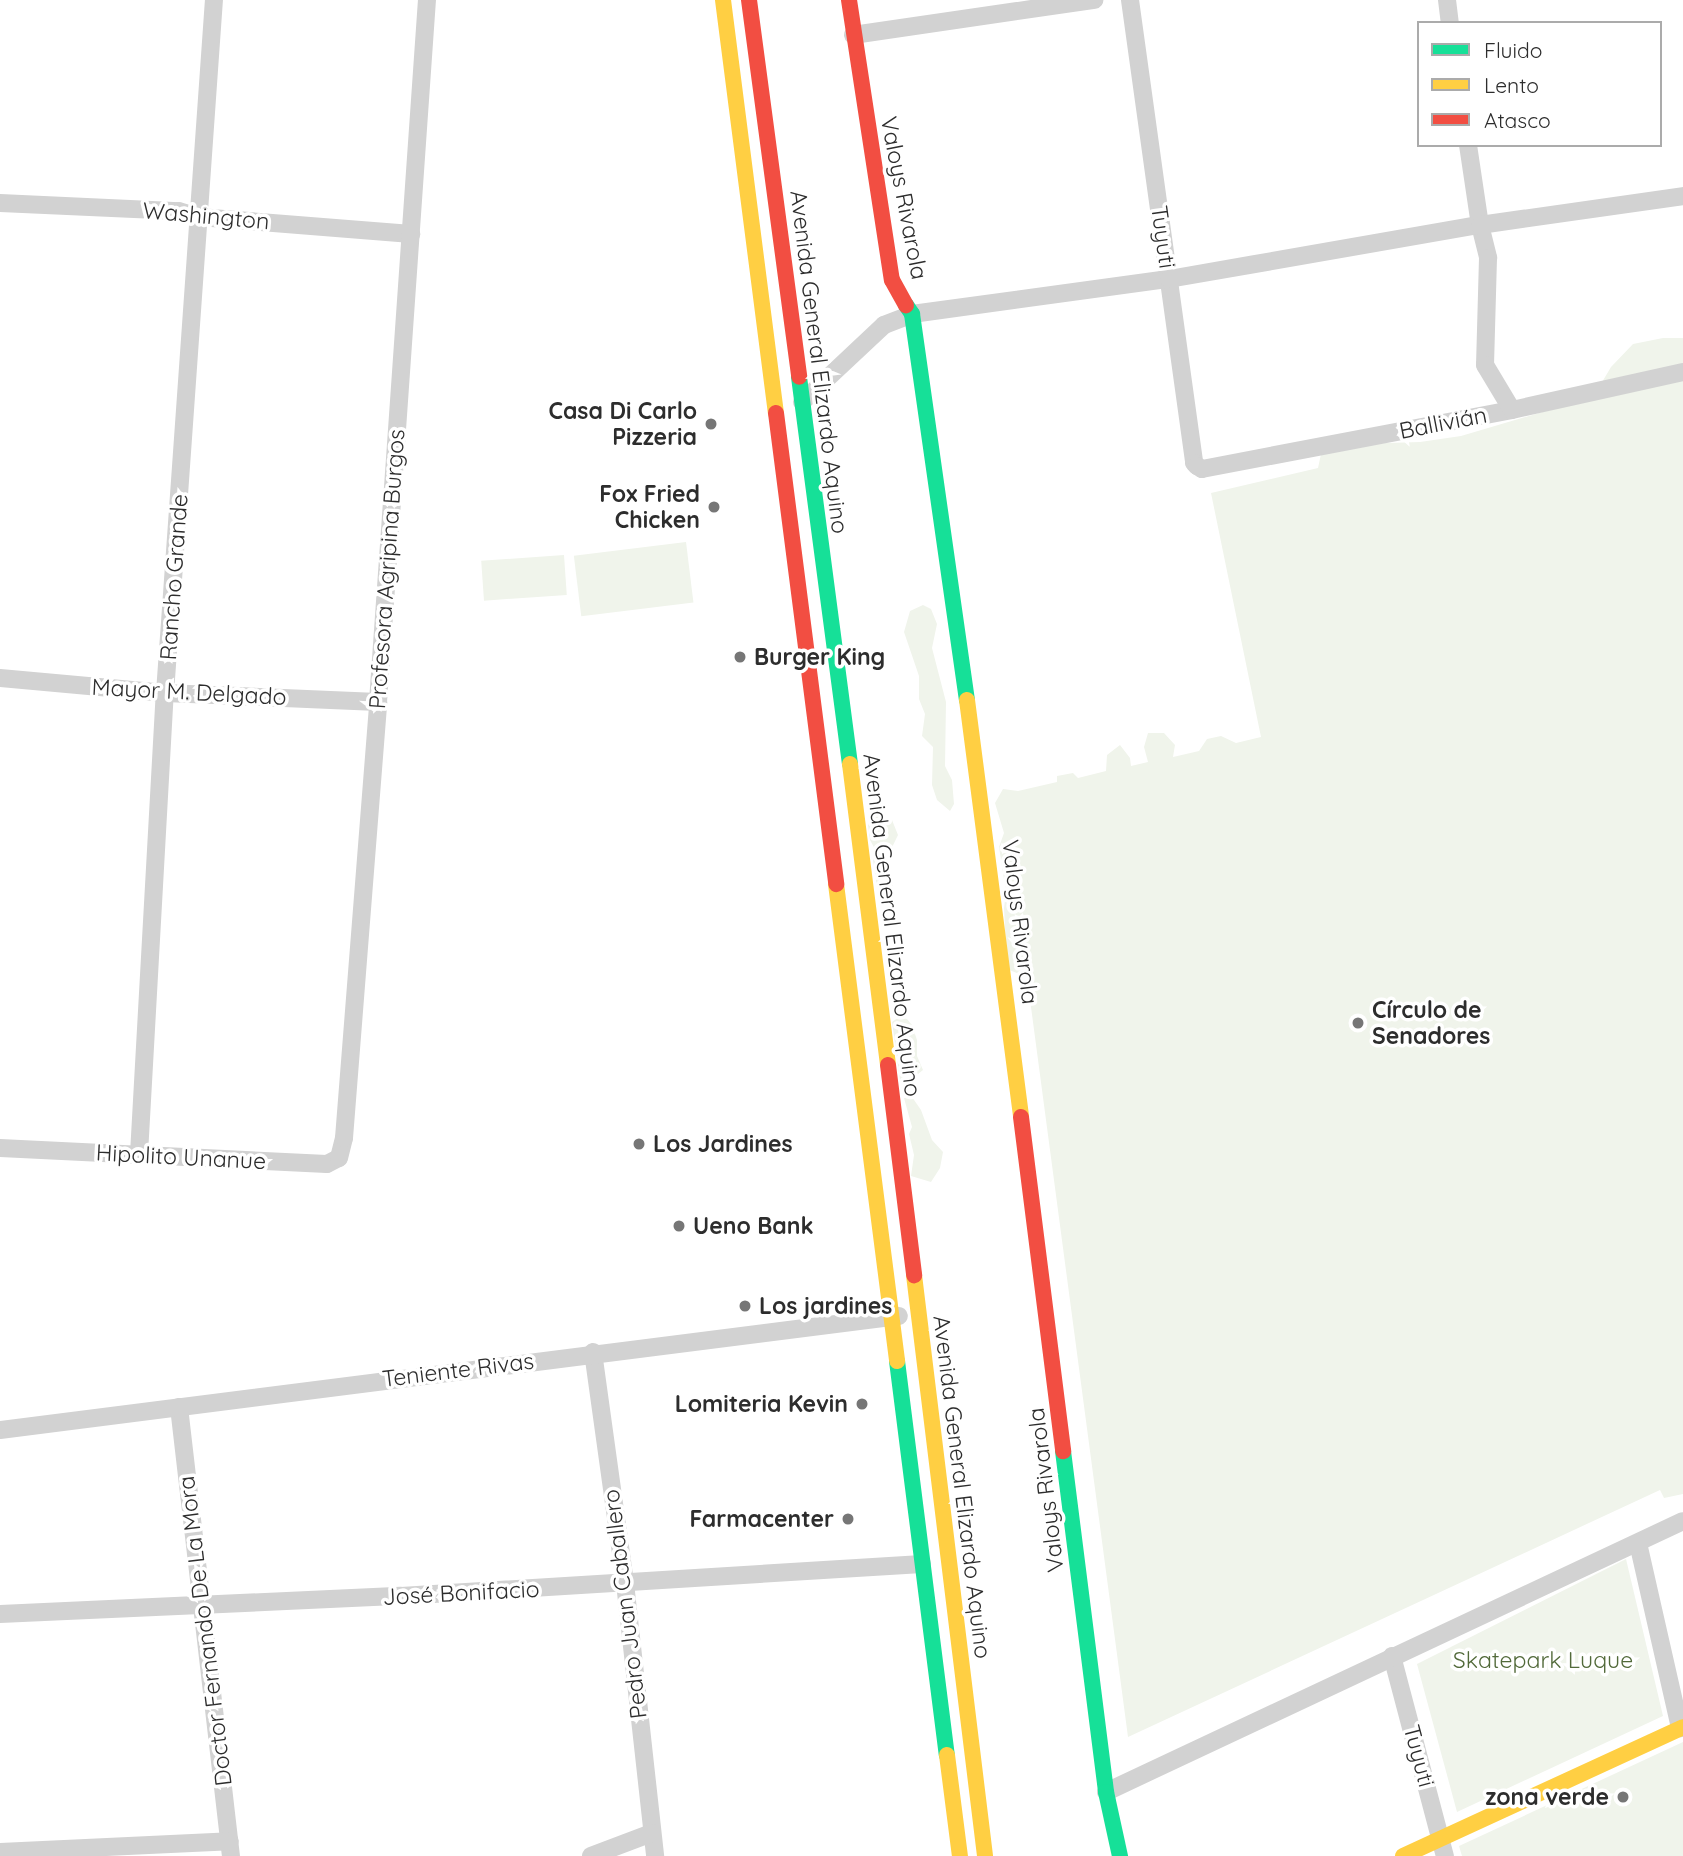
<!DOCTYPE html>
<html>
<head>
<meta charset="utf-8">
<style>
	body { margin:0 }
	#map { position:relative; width:1683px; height:1856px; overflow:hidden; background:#fff; font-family:Quicksand,sans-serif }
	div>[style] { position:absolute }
	.green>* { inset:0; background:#f0f4eb; transform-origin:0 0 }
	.street>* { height:18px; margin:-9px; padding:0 9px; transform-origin:9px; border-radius:9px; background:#d2d2d2 }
	.fast>* { height:16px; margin:-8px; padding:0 8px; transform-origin:8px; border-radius:8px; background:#16e098 }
	.slow>* { height:16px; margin:-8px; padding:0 8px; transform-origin:8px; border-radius:8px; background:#ffcf43 }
	.jam>* { height:16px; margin:-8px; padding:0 8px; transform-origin:8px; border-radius:8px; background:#f24e42 }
	.dots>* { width:19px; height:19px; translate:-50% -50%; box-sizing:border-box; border:4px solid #fff; border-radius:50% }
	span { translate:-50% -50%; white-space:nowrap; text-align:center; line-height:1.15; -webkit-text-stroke:7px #fff; paint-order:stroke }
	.street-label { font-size:23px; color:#2d2d2d }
	.poi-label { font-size:23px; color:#2d2d2d; font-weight:700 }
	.right { translate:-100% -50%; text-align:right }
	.left { translate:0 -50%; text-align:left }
	.park-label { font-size:23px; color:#526a3a }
	.legend { position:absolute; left:1417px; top:21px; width:245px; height:126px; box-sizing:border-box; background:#fff; border:2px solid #ababab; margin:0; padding:9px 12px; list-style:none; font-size:21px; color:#2d2d2d }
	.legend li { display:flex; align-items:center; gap:14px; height:35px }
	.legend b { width:35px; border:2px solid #ababab }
</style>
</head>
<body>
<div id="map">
	<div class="green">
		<i style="clip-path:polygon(1663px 338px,1683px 338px,1683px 1494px,1664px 1498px,1660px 1490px,1128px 1737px,1027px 977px,1007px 969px,1004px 908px,1006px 892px,999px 847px,1004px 833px,995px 803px,1003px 789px,1018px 791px,1057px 782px,1057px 776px,1073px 773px,1078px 778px,1106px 771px,1107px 755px,1120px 745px,1130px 758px,1131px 766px,1148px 762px,1144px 747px,1148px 733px,1164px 733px,1175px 745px,1173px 757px,1199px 751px,1207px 739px,1221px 736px,1236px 743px,1261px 737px,1211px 493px,1318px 468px,1321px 454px,1355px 444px,1420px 442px,1461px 436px,1566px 405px,1595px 394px,1611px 367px,1633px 344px)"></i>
		<i style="left:686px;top:542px;width:61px;height:113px;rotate:83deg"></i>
		<i style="left:564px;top:555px;width:40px;height:83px;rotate:86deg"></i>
		<i style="clip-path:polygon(923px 605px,931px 609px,937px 624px,932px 648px,946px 702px,945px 766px,952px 780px,954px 804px,950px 811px,937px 800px,932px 785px,933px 747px,922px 736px,925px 714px,919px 699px,919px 676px,904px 632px,910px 611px)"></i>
		<i style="clip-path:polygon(878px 815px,892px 820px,898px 835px,884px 864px,893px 886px,885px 887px,877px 887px,873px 860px,877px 853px,870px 840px,868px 825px,871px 818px)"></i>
		<i style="clip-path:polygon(899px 1017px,907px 1019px,912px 1025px,917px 1040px,917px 1056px,923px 1070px,907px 1083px,900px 1080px,892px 1022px)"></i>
		<i style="clip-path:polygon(912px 1097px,921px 1110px,932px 1140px,943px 1152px,940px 1168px,931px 1182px,911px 1176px,914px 1155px,909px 1134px,912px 1127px,904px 1098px)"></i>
		<i style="clip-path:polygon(1626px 1559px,1663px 1716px,1457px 1812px,1417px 1664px)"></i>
		<i style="clip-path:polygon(1683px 1742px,1683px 1856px,1462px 1856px,1459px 1846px)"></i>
	</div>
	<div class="street">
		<i style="left:1130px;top:0;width:467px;rotate:82.1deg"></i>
		<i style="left:1194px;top:463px;width:4px;rotate:45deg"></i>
		<i style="left:1197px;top:466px;width:6px;rotate:31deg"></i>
		<i style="left:1202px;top:469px;width:316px;rotate:-10.8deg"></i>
		<i style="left:1512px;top:410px;width:175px;rotate:-12.5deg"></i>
		<i style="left:1447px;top:0;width:23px;rotate:83deg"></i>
		<i style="left:853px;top:35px;width:244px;rotate:-8.3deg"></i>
		<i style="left:1468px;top:145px;width:81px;rotate:81.5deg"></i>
		<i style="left:1480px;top:225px;width:34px;rotate:76deg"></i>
		<i style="left:1488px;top:258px;width:107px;rotate:91.6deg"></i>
		<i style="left:1485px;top:365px;width:52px;rotate:59deg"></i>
		<i style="left:0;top:203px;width:179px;rotate:2.6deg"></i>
		<i style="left:179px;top:211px;width:21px;rotate:17deg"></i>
		<i style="left:199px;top:217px;width:213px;rotate:4.6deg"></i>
		<i style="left:802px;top:402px;width:112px;rotate:-43.2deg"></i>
		<i style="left:884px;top:325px;width:30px;rotate:-21deg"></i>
		<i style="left:912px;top:314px;width:259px;rotate:-7.8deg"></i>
		<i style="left:1169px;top:279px;width:316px;rotate:-9.9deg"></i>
		<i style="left:1480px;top:225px;width:205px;rotate:-8.1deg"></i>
		<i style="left:0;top:678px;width:166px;rotate:5.2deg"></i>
		<i style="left:165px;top:693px;width:213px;rotate:2.4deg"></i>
		<i style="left:0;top:1148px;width:327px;rotate:2.8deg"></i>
		<i style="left:327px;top:1164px;width:13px;rotate:-27deg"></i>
		<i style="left:339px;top:1158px;width:21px;rotate:-76deg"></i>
		<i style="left:344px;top:1138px;width:437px;rotate:-85.5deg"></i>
		<i style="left:378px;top:702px;width:704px;rotate:-86.01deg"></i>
		<i style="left:139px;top:1154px;width:462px;rotate:-86.8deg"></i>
		<i style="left:165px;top:693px;width:695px;rotate:-85.96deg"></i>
		<i style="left:593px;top:1352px;width:233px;rotate:82.1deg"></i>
		<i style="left:625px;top:1583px;width:275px;rotate:83.7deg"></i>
		<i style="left:179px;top:1407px;width:452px;rotate:83.4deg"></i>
		<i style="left:0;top:1430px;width:906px;rotate:-7.23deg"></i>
		<i style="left:1638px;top:1543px;width:190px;rotate:77.2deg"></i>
		<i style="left:0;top:1614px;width:401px;rotate:-2.6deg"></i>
		<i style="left:401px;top:1596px;width:522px;rotate:-3.51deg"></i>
		<i style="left:1392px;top:1656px;width:207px;rotate:75.2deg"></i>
		<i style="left:1106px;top:1792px;width:637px;rotate:-25.16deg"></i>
		<i style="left:0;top:1852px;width:230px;rotate:-2.7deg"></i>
		<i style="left:591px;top:1856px;width:65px;rotate:-20.7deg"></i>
	</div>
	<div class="fast">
		<i style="left:906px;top:305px;width:11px;rotate:56deg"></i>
		<i style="left:912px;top:314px;width:390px;rotate:81.9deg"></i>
		<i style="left:799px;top:377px;width:390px;rotate:82.5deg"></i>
		<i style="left:897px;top:1361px;width:397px;rotate:82.8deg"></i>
		<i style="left:1063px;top:1451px;width:344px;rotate:82.8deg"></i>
		<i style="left:1106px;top:1792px;width:66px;rotate:77.7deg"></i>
	</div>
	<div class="slow">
		<i style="left:723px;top:0;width:416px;rotate:82.7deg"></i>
		<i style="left:967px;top:700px;width:420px;rotate:82.6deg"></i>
		<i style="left:850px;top:764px;width:303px;rotate:82.8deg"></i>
		<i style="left:836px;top:884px;width:481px;rotate:82.7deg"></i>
		<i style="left:914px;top:1275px;width:585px;rotate:83.03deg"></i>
		<i style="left:947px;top:1755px;width:102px;rotate:82.7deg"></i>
		<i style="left:1403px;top:1856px;width:308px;rotate:-24.7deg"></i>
	</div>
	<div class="jam">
		<i style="left:749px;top:0;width:380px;rotate:82.4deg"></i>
		<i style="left:849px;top:0;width:283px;rotate:81.3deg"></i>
		<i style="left:892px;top:280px;width:29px;rotate:61deg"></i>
		<i style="left:776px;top:413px;width:475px;rotate:82.7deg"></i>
		<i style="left:888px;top:1065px;width:212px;rotate:82.9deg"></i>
		<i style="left:1021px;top:1117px;width:337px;rotate:82.8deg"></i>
	</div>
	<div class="dots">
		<i style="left:711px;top:424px;background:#767676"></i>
		<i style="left:714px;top:507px;background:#767676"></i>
		<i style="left:740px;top:657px;background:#767676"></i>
		<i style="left:1358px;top:1023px;background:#767676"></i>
		<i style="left:639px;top:1144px;background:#767676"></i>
		<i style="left:679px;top:1226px;background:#767676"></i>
		<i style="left:745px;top:1306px;background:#767676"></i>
		<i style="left:862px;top:1404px;background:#767676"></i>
		<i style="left:848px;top:1519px;background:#767676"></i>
		<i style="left:1623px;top:1797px;background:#767676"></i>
	</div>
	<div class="street-label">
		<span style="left:904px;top:198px;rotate:79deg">Valoys Rivarola</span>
		<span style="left:206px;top:216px;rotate:5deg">Washington</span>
		<span style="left:1163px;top:237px;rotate:82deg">Tuyuti</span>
		<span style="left:819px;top:362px;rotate:83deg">Avenida General Elizardo Aquino</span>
		<span style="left:1443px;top:423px;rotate:-11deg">Ballivián</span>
		<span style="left:387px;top:569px;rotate:-86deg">Profesora Agripina Burgos</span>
		<span style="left:174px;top:577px;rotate:-86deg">Rancho Grande</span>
		<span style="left:189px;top:692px;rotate:3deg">Mayor M. Delgado</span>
		<span style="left:1020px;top:922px;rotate:83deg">Valoys Rivarola</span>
		<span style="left:892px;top:925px;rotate:83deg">Avenida General Elizardo Aquino</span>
		<span style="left:181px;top:1157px;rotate:3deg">Hipolito Unanue</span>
		<span style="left:458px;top:1370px;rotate:-7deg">Teniente Rivas</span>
		<span style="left:962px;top:1487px;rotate:83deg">Avenida General Elizardo Aquino</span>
		<span style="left:1046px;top:1490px;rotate:-97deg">Valoys Rivarola</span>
		<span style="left:461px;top:1593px;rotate:-3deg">José Bonifacio</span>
		<span style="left:625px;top:1604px;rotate:-97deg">Pedro Juan Caballero</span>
		<span style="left:205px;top:1631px;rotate:-97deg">Doctor Fernando De La Mora</span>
		<span style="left:1419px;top:1756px;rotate:75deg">Tuyuti</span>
	</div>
	<div class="poi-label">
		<span class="right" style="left:697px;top:424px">Casa Di Carlo<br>Pizzeria</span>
		<span class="right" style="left:700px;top:507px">Fox Fried<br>Chicken</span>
		<span class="left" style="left:754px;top:657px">Burger King</span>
		<span class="left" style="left:1372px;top:1023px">Círculo de<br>Senadores</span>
		<span class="left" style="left:653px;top:1144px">Los Jardines</span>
		<span class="left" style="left:693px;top:1226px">Ueno Bank</span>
		<span class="left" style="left:759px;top:1306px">Los jardines</span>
		<span class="right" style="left:848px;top:1404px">Lomiteria Kevin</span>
		<span class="right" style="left:834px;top:1519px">Farmacenter</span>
		<span class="right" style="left:1609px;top:1797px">zona verde</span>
	</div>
	<div class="park-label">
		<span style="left:1543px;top:1660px">Skatepark Luque</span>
	</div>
	<ul class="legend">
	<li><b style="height:9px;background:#16e098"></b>Fluido</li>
	<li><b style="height:9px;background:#ffcf43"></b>Lento</li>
	<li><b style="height:9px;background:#f24e42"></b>Atasco</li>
	</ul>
</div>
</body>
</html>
